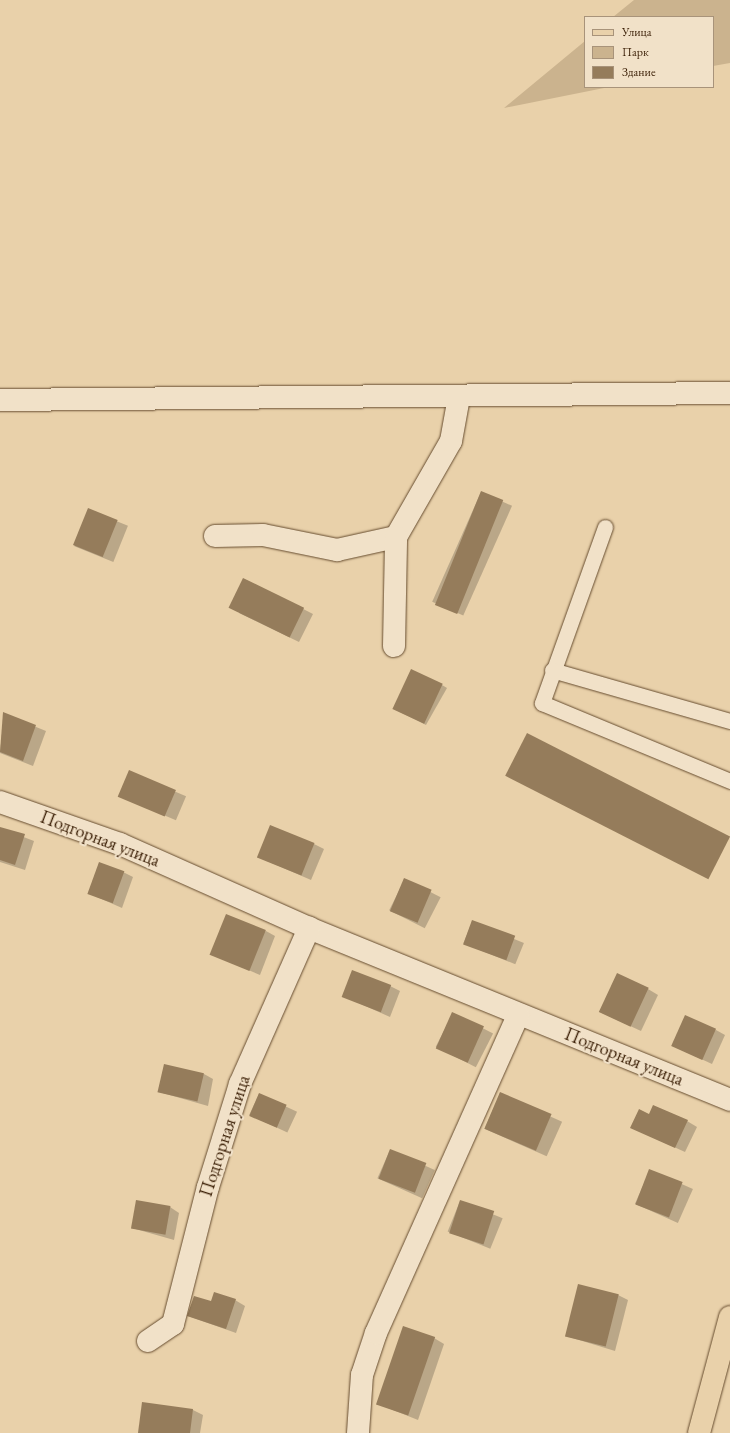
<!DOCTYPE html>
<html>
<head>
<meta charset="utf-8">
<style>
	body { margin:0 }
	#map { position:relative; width:730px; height:1433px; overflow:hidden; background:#e9d1aa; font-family:"EB Garamond",serif }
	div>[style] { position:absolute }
	.green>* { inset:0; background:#cbb38e }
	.shadow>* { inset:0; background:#0003; transform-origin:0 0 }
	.building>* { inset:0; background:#957c5b; transform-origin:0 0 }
	.roads { filter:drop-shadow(0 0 1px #664c2f) drop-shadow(0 0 1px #664c2f) }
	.service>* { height:15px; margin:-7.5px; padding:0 7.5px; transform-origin:7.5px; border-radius:7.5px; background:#f1e1c8 }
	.minor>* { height:22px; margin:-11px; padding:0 11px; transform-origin:11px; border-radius:11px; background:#f1e1c8 }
	.tertiary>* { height:22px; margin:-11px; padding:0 11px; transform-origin:11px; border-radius:11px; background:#f1e1c8 }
	.primary>* { height:22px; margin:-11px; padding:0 11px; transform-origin:11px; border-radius:11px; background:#e9d1aa }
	span { translate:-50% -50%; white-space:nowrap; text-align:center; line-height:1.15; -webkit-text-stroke:4px #f1e1c8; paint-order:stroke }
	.street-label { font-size:18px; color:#3b1f06 }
	.legend { position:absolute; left:584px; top:16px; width:130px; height:72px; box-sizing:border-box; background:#f1e1c8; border:1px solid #a8937a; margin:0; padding:5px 7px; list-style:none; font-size:12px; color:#3b1f06 }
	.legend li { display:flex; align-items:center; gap:8px; height:20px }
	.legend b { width:20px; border:1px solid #a8937a }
</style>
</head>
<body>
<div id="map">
	<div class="green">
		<i style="clip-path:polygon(634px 0,730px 0,730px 63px,713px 66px,713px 17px,613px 17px)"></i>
		<i style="clip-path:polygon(585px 41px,585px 87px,609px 87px,504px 108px)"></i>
	</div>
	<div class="shadow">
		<i style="left:481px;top:492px;width:34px;height:120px;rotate:24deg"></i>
		<i style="left:89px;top:510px;width:42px;height:39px;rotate:22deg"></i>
		<i style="clip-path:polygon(244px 579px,313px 614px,299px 642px,239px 613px)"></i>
		<i style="clip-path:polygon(442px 685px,447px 688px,426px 725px,394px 709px)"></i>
		<i style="clip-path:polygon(4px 714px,46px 731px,33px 766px,0 753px)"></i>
		<i style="left:129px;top:772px;width:62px;height:26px;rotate:23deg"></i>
		<i style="clip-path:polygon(0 828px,34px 841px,25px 870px,0 862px)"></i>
		<i style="clip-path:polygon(314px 844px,324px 849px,311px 880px,258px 857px)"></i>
		<i style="clip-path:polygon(123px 872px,133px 877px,122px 908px,88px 893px)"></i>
		<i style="left:405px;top:879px;width:40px;height:35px;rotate:27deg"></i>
		<i style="left:472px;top:922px;width:56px;height:23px;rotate:22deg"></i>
		<i style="clip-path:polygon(266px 931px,275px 936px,260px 975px,211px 954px)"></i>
		<i style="clip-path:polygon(390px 986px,400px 991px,390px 1017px,343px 996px)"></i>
		<i style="clip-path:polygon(648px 989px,658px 995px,641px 1031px,600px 1012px)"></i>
		<i style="left:453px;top:1013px;width:45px;height:38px;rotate:27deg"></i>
		<i style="clip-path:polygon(716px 1030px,725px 1035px,712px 1064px,673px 1046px)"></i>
		<i style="clip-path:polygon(204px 1074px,213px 1079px,208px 1106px,159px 1092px)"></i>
		<i style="left:259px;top:1094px;width:42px;height:23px;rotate:25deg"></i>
		<i style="left:500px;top:1094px;width:68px;height:38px;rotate:24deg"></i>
		<i style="clip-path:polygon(650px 1115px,687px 1121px,697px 1127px,685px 1152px,632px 1128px)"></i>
		<i style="left:390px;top:1150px;width:49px;height:31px;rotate:24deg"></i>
		<i style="left:650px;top:1170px;width:47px;height:37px;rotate:24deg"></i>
		<i style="left:460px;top:1201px;width:46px;height:33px;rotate:22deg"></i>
		<i style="clip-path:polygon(170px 1207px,179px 1213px,174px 1240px,132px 1228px)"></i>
		<i style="clip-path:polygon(618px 1295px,628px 1300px,615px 1351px,566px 1336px)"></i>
		<i style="clip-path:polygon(235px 1300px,245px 1306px,236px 1333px,188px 1316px,212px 1303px)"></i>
		<i style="clip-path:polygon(434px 1338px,444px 1344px,418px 1420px,378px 1404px)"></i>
		<i style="clip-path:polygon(143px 1403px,193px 1410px,203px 1415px,200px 1433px,139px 1433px)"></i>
	</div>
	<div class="building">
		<i style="left:481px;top:491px;width:24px;height:123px;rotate:22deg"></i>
		<i style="left:88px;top:508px;width:32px;height:40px;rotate:22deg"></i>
		<i style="left:243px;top:578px;width:68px;height:33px;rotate:26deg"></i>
		<i style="left:411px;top:669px;width:35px;height:44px;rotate:25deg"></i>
		<i style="clip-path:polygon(3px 712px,36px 725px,23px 761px,0 752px)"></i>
		<i style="left:527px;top:733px;width:228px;height:48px;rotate:27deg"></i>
		<i style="left:129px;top:770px;width:51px;height:29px;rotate:23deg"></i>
		<i style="left:270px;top:825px;width:48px;height:35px;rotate:22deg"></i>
		<i style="clip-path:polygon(0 827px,25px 834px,15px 865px,0 860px)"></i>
		<i style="left:99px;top:862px;width:27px;height:34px;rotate:20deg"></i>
		<i style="left:404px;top:878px;width:30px;height:36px;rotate:23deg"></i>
		<i style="left:226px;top:914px;width:43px;height:44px;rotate:22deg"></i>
		<i style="left:472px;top:920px;width:46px;height:26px;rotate:20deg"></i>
		<i style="left:352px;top:970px;width:42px;height:29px;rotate:21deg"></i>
		<i style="left:617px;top:973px;width:35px;height:43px;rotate:25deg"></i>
		<i style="left:452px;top:1012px;width:35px;height:40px;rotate:24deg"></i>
		<i style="left:685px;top:1015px;width:34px;height:34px;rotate:24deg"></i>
		<i style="left:164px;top:1064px;width:41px;height:29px;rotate:13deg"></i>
		<i style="left:500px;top:1092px;width:56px;height:40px;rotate:23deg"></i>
		<i style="left:259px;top:1093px;width:30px;height:25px;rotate:23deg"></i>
		<i style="clip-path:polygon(653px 1105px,688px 1120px,675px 1148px,630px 1128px,639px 1109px,649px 1114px)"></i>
		<i style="left:390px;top:1149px;width:39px;height:32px;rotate:21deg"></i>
		<i style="left:649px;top:1169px;width:36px;height:38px;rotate:21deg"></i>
		<i style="left:136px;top:1200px;width:35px;height:29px;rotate:10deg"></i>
		<i style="left:460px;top:1200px;width:36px;height:35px;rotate:18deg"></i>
		<i style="left:578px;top:1284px;width:42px;height:54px;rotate:14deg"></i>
		<i style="clip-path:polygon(214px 1292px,236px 1299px,226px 1329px,187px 1316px,194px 1296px,211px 1301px)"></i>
		<i style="left:403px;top:1326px;width:34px;height:83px;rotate:19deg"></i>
		<i style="clip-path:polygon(142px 1402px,193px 1409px,190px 1433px,138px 1433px)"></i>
	</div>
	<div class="roads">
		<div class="service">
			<i style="left:605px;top:527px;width:187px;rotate:109.7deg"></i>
			<i style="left:542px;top:703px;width:204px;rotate:22.5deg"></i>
			<i style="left:552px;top:670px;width:185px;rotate:16deg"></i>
		</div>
		<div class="minor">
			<i style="left:215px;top:536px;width:48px;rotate:-1.2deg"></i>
			<i style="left:263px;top:535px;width:76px;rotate:11.5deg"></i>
			<i style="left:337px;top:550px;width:60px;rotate:-12.4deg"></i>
			<i style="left:396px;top:537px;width:111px;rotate:-60.2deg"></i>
			<i style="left:451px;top:441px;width:45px;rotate:-79.7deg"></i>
			<i style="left:394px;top:646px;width:109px;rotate:-88.9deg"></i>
			<i style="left:0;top:802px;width:127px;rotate:19.3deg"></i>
			<i style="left:120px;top:844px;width:207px;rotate:24deg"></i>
			<i style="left:309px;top:928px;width:455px;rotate:22.2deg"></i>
			<i style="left:148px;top:1341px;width:30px;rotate:-34deg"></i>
			<i style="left:173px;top:1324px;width:141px;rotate:-75.7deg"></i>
			<i style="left:208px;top:1187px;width:108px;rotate:-72.7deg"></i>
			<i style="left:240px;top:1084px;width:171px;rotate:-66.1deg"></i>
			<i style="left:358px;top:1433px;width:58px;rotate:-86.1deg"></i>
			<i style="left:362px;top:1375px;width:44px;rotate:-71.6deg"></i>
			<i style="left:376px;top:1333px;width:348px;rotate:-65.9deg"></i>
		</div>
		<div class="tertiary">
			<i style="left:0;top:400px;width:730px;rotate:-0.55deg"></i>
		</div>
		<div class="primary">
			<i style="left:699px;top:1433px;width:120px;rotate:-75deg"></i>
		</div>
	</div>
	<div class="street-label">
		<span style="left:100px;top:839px;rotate:21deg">Подгорная улица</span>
		<span style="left:624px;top:1057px;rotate:22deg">Подгорная улица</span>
		<span style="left:225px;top:1136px;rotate:-72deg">Подгорная улица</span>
	</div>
	<ul class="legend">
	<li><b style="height:5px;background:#e9d1aa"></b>Улица</li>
	<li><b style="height:11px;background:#cbb38e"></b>Парк</li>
	<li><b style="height:11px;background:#957c5b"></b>Здание</li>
	</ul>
</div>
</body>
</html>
